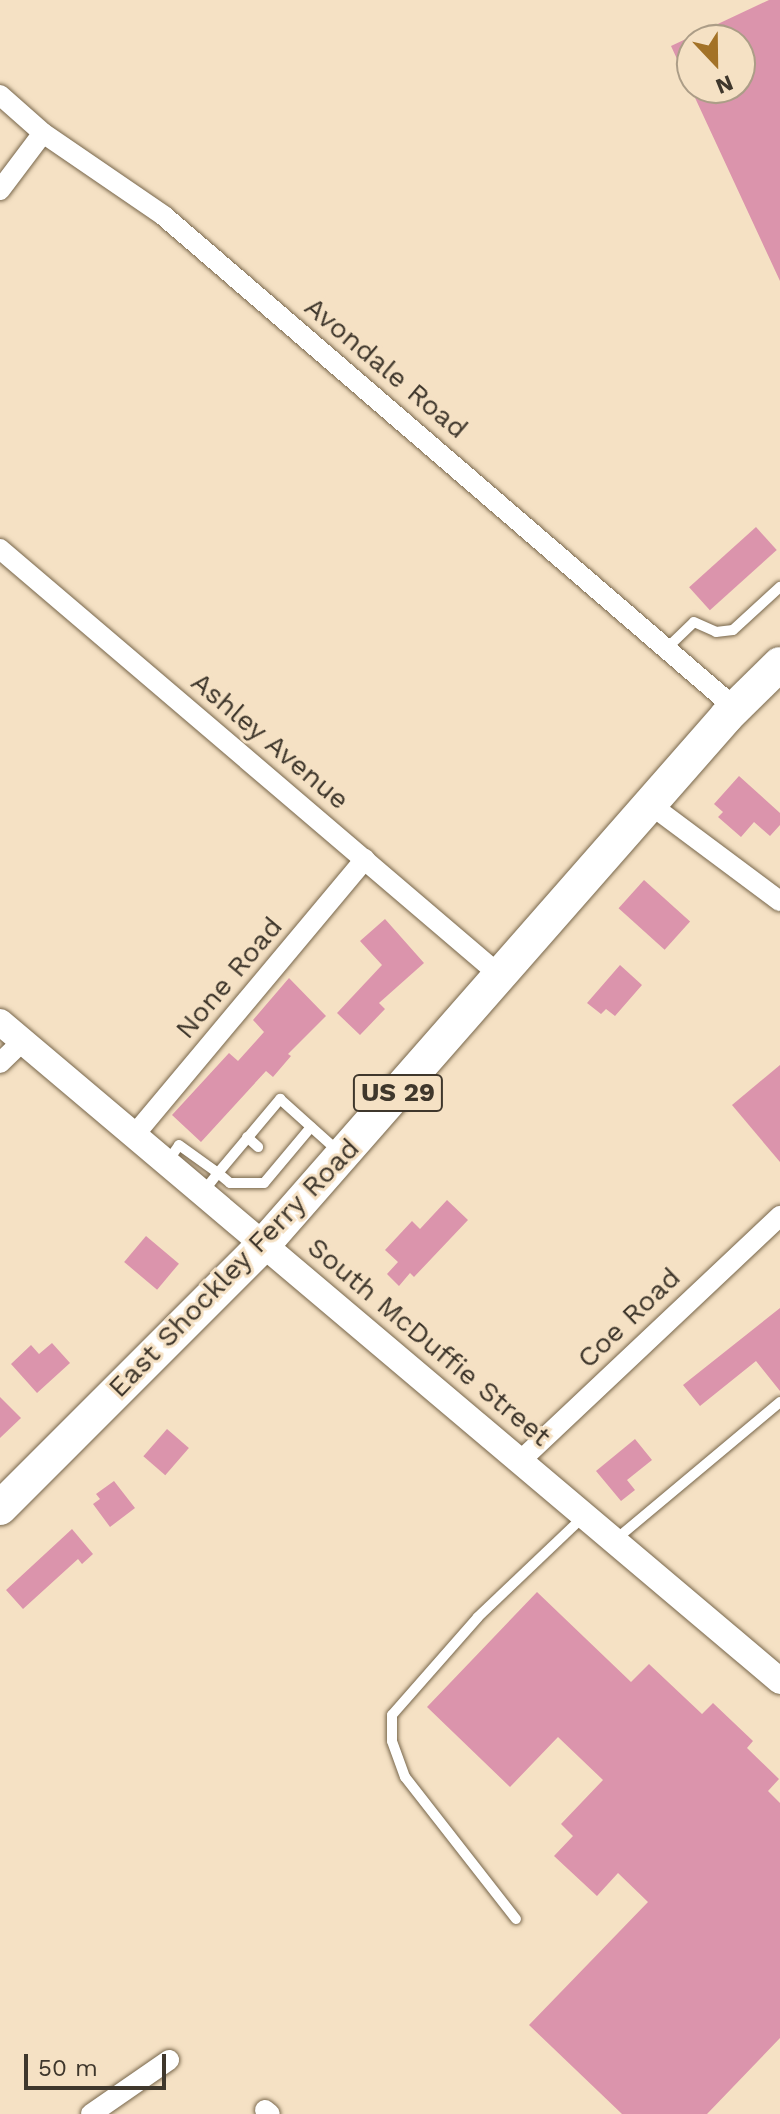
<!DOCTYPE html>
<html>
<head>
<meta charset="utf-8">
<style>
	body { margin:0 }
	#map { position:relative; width:780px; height:2114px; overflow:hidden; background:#f5e1c4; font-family:"Work Sans",sans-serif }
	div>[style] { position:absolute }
	.building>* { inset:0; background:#db94ac; transform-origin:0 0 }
	.roads { filter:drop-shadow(0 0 2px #77664b) drop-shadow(0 0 2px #77664b) }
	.service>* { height:10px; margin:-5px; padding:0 5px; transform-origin:5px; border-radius:5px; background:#fff }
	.minor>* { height:20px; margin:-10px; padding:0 10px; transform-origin:10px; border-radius:10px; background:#fff }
	.tertiary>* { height:26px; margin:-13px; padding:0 13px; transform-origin:13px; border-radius:13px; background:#fff }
	.trunk>* { height:34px; margin:-17px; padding:0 17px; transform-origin:17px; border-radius:17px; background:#fff }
	span { translate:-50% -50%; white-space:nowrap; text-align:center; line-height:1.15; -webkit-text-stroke:6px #f5e1c4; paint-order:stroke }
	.shield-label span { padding:2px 6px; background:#f5e1c4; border:2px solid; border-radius:6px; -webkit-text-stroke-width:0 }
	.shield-label { font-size:26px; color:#3f372c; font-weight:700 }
	.street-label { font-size:28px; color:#3f372c }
	.north { position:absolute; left:676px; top:24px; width:80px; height:80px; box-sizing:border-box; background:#f5e1c4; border:2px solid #ac9d87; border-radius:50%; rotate:158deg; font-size:22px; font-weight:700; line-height:32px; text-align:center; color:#3f372c }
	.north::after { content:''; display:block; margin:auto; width:28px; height:36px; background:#a37227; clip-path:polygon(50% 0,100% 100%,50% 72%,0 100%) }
	.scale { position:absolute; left:24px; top:2054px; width:142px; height:36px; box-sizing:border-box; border:4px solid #3f372c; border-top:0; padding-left:10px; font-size:24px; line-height:28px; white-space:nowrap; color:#3f372c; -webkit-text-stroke:6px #f5e1c4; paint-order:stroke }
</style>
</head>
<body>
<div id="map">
	<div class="building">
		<i style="clip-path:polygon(evenodd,769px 0,780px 0,780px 281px,671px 46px,769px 0,692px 40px,740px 40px,740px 88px,692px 88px,692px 40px)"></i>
		<i style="left:756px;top:527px;width:31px;height:90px;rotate:48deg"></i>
		<i style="clip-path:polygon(739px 776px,780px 813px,780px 825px,770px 836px,754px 822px,741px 837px,718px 817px,723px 812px,714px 804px)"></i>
		<i style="left:644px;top:880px;width:62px;height:38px;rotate:42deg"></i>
		<i style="clip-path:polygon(385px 919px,424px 963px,379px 1003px,385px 1009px,360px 1035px,337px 1013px,382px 965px,360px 941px)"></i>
		<i style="clip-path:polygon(620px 965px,642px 985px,615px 1016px,606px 1009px,601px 1014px,587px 1003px)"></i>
		<i style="clip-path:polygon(289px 978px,326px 1016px,288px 1054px,291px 1056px,273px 1077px,266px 1071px,201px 1142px,172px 1115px,229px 1053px,238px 1061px,264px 1032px,253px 1020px)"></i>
		<i style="clip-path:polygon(780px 1065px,780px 1162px,732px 1105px)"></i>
		<i style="clip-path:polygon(447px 1200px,468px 1220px,414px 1277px,410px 1273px,399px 1286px,387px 1274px,398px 1262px,385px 1250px,412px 1221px,420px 1229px)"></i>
		<i style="left:146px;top:1236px;width:43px;height:34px;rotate:40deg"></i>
		<i style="clip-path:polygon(780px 1308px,780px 1391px,756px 1361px,700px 1406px,683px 1385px)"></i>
		<i style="clip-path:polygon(52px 1343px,70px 1363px,37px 1393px,11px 1364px,31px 1345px,39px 1354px)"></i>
		<i style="clip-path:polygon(0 1397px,21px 1418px,0 1438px)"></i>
		<i style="left:167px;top:1429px;width:29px;height:36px;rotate:41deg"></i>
		<i style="clip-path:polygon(635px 1439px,652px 1460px,627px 1480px,635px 1490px,621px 1501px,596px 1471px)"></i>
		<i style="clip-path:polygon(114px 1481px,135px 1508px,110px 1527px,93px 1504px,100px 1499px,96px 1494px)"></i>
		<i style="clip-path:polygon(72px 1529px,93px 1554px,82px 1564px,78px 1559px,23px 1609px,6px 1590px)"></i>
		<i style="clip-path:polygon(537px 1592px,631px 1682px,649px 1664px,702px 1714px,713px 1703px,753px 1741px,747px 1748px,779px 1779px,768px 1791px,780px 1803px,780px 2038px,707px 2114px,622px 2114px,529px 2025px,648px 1902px,618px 1873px,597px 1896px,554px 1856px,573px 1836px,561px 1824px,603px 1780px,558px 1737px,510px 1787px,427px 1707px)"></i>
	</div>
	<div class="roads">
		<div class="service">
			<i style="left:667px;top:648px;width:37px;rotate:-44deg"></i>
			<i style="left:694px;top:622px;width:24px;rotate:24deg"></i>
			<i style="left:716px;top:632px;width:17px;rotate:-7deg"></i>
			<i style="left:733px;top:630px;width:64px;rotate:-42.5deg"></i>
			<i style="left:311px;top:1127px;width:73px;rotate:130deg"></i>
			<i style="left:264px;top:1183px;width:34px;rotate:180deg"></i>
			<i style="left:230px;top:1183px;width:16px;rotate:-140deg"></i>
			<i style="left:218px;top:1173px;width:97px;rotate:-50deg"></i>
			<i style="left:280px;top:1099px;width:79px;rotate:41.9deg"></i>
			<i style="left:247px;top:1137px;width:15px;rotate:42deg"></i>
			<i style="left:168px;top:1161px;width:19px;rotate:-55deg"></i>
			<i style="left:179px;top:1145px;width:48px;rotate:35.7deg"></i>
			<i style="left:218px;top:1173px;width:24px;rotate:128deg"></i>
			<i style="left:615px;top:1540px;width:215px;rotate:-39.9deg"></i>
			<i style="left:516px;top:1919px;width:180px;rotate:-128deg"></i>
			<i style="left:405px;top:1777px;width:38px;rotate:-110deg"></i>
			<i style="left:392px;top:1741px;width:26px;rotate:-90deg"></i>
			<i style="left:392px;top:1715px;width:130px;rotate:-48.7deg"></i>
			<i style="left:478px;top:1617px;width:144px;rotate:-43.6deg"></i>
		</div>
		<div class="minor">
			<i style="left:0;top:95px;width:57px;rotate:41.5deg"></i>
			<i style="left:43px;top:133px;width:147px;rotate:34.4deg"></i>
			<i style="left:164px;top:216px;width:754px;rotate:40.75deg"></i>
			<i style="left:0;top:190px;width:71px;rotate:-53deg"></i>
			<i style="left:0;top:549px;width:660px;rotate:40.45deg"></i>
			<i style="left:651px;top:805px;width:161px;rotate:36.7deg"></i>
			<i style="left:0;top:1063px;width:32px;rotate:-44deg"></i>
			<i style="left:136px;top:1133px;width:357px;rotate:-50.1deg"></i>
			<i style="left:519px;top:1462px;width:359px;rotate:-43.3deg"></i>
			<i style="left:265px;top:2110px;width:6px;rotate:39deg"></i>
			<i style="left:91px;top:2114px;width:95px;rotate:-34.7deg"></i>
		</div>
		<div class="tertiary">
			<i style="left:0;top:1022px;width:1021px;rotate:40.19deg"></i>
		</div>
		<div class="trunk">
			<i style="left:0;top:1508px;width:373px;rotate:-45deg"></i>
			<i style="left:264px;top:1244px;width:702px;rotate:-48.75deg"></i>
			<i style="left:727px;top:716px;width:74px;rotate:-44.5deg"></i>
		</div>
	</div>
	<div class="shield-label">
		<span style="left:398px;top:1093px">US 29</span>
	</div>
	<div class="street-label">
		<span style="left:386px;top:368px;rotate:40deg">Avondale Road</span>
		<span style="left:270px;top:741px;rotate:40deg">Ashley Avenue</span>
		<span style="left:229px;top:978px;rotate:-50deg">None Road</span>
		<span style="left:234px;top:1268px;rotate:-46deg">East Shockley Ferry Road</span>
		<span style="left:629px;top:1318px;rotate:-44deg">Coe Road</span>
		<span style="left:429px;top:1342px;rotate:40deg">South McDuffie Street</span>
	</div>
	<div class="north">N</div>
	<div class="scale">50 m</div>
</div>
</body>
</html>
